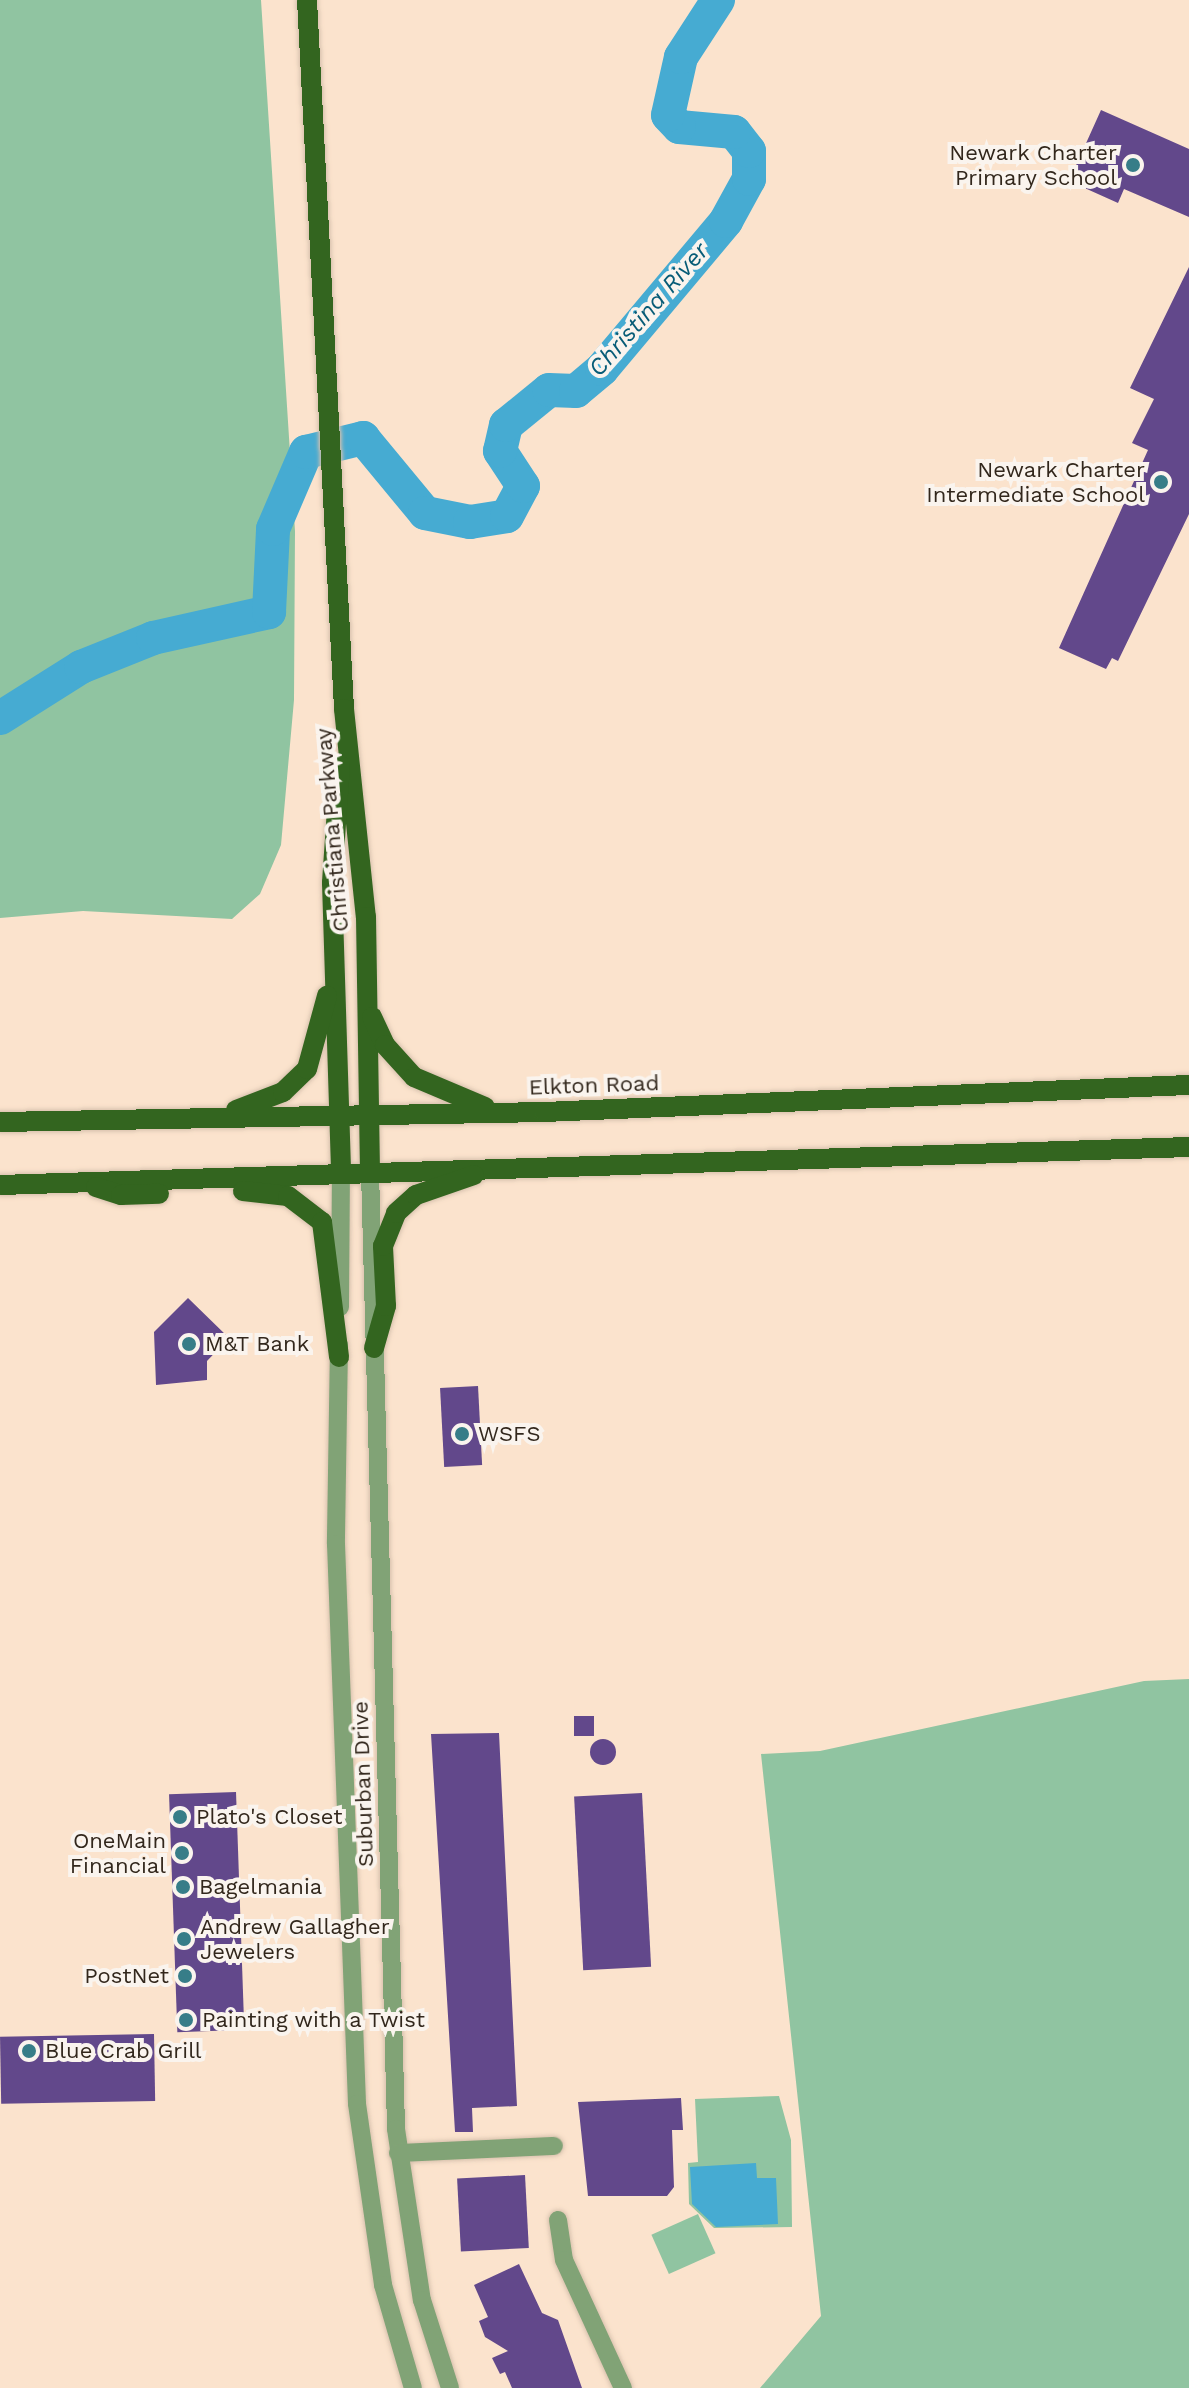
<!DOCTYPE html>
<html>
<head>
<meta charset="utf-8">
<style>
	body { margin:0 }
	#map { position:relative; width:1189px; height:2388px; overflow:hidden; background:#fbe3cd; font-family:"Work Sans",sans-serif }
	div>[style] { position:absolute }
	.green>* { inset:0; background:#90c4a1; transform-origin:0 0 }
	.water>* { inset:0; background:#46abd2 }
	.river>* { height:34px; margin:-17px; padding:0 17px; transform-origin:17px; border-radius:17px; background:#46abd2 }
	.building>* { inset:0; background:#62488b; transform-origin:0 0 }
	.round { border-radius:50% }
	.roads { filter:drop-shadow(0 0 2px #d7c1ad) drop-shadow(0 0 2px #d7c1ad) }
	.minor>* { height:18px; margin:-9px; padding:0 9px; transform-origin:9px; border-radius:9px; background:#81a376 }
	.primary>* { height:20px; margin:-10px; padding:0 10px; transform-origin:10px; border-radius:10px; background:#33651f }
	.dots>* { width:22px; height:22px; translate:-50% -50%; box-sizing:border-box; border:4px solid #faf4ee; border-radius:50% }
	span { translate:-50% -50%; white-space:nowrap; text-align:center; line-height:1.15; -webkit-text-stroke:8px #faf4ee; paint-order:stroke }
	.poi-label { font-size:22px; color:#32271c }
	.right { translate:-100% -50%; text-align:right }
	.left { translate:0 -50%; text-align:left }
	.street-label { font-size:22px; color:#32271c }
	.water-label { font-size:24px; color:#085c77; font-style:italic }
</style>
</head>
<body>
<div id="map">
	<div class="green">
		<i style="clip-path:polygon(0 0,261px 0,295px 531px,294px 700px,281px 845px,260px 894px,232px 919px,83px 911px,0 918px)"></i>
		<i style="clip-path:polygon(1189px 1679px,1189px 2388px,760px 2388px,821px 2316px,761px 1754px,820px 1751px,1144px 1681px)"></i>
		<i style="clip-path:polygon(779px 2096px,791px 2140px,792px 2227px,714px 2228px,689px 2204px,688px 2163px,698px 2162px,695px 2099px)"></i>
		<i style="left:698px;top:2214px;width:43px;height:51px;rotate:66deg"></i>
	</div>
	<div class="water">
		<i style="clip-path:polygon(756px 2163px,757px 2178px,776px 2178px,778px 2224px,716px 2227px,692px 2204px,690px 2167px)"></i>
	</div>
	<div class="river">
		<i style="left:0;top:718px;width:96px;rotate:-32.2deg"></i>
		<i style="left:81px;top:667px;width:78px;rotate:-21.9deg"></i>
		<i style="left:153px;top:638px;width:119px;rotate:-12.6deg"></i>
		<i style="left:269px;top:612px;width:83px;rotate:-87.2deg"></i>
		<i style="left:273px;top:529px;width:84px;rotate:-66.8deg"></i>
		<i style="left:306px;top:452px;width:59px;rotate:-13.8deg"></i>
		<i style="left:363px;top:438px;width:97px;rotate:50.4deg"></i>
		<i style="left:425px;top:513px;width:46px;rotate:11.3deg"></i>
		<i style="left:470px;top:522px;width:37px;rotate:-9deg"></i>
		<i style="left:507px;top:516px;width:34px;rotate:-62deg"></i>
		<i style="left:523px;top:486px;width:42px;rotate:-123.3deg"></i>
		<i style="left:500px;top:451px;width:27px;rotate:-77deg"></i>
		<i style="left:506px;top:425px;width:55px;rotate:-39.1deg"></i>
		<i style="left:549px;top:390px;width:27px;rotate:2deg"></i>
		<i style="left:576px;top:391px;width:34px;rotate:-40deg"></i>
		<i style="left:602px;top:369px;width:193px;rotate:-50deg"></i>
		<i style="left:726px;top:221px;width:48px;rotate:-61.3deg"></i>
		<i style="left:749px;top:179px;width:28px;rotate:-90deg"></i>
		<i style="left:749px;top:151px;width:24px;rotate:-128deg"></i>
		<i style="left:734px;top:132px;width:55px;rotate:-174.8deg"></i>
		<i style="left:679px;top:127px;width:16px;rotate:-133deg"></i>
		<i style="left:668px;top:115px;width:59px;rotate:-77.4deg"></i>
		<i style="left:681px;top:57px;width:68px;rotate:-57deg"></i>
	</div>
	<div class="building">
		<i style="clip-path:polygon(1101px 110px,1189px 149px,1189px 217px,1124px 189px,1118px 203px,1069px 181px)"></i>
		<i style="clip-path:polygon(1189px 267px,1189px 514px,1118px 661px,1112px 658px,1106px 669px,1059px 648px,1148px 450px,1132px 443px,1154px 399px,1130px 388px)"></i>
		<i style="clip-path:polygon(188px 1298px,229px 1338px,207px 1361px,207px 1380px,156px 1385px,154px 1332px)"></i>
		<i style="left:478px;top:1386px;width:79px;height:38px;rotate:87deg"></i>
		<i style="left:574px;top:1716px;width:20px;height:20px"></i>
		<i style="clip-path:polygon(499px 1733px,517px 2106px,472px 2108px,473px 2132px,455px 2132px,431px 1734px)"></i>
		<i class="round" style="left:590px;top:1739px;width:26px;height:26px"></i>
		<i style="left:236px;top:1792px;width:238px;height:67px;rotate:88deg"></i>
		<i style="left:642px;top:1793px;width:174px;height:68px;rotate:87deg"></i>
		<i style="left:154px;top:2034px;width:67px;height:154px;rotate:89deg"></i>
		<i style="clip-path:polygon(681px 2098px,683px 2130px,672px 2130px,674px 2187px,667px 2196px,588px 2196px,578px 2102px)"></i>
		<i style="left:525px;top:2175px;width:73px;height:68px;rotate:87deg"></i>
		<i style="clip-path:polygon(519px 2264px,542px 2313px,558px 2320px,582px 2388px,512px 2388px,505px 2372px,500px 2374px,492px 2358px,508px 2351px,485px 2337px,479px 2321px,488px 2317px,474px 2285px)"></i>
	</div>
	<div class="roads">
		<div class="minor">
			<i style="left:370px;top:1172px;width:957px;rotate:88.44deg"></i>
			<i style="left:396px;top:2129px;width:173px;rotate:81.4deg"></i>
			<i style="left:422px;top:2300px;width:92px;rotate:72.3deg"></i>
			<i style="left:340px;top:1307px;width:133px;rotate:-89.6deg"></i>
			<i style="left:339px;top:1345px;width:199px;rotate:90.9deg"></i>
			<i style="left:336px;top:1544px;width:560px;rotate:87.85deg"></i>
			<i style="left:357px;top:2104px;width:183px;rotate:81.8deg"></i>
			<i style="left:383px;top:2285px;width:107px;rotate:73.8deg"></i>
			<i style="left:398px;top:2153px;width:156px;rotate:-2.6deg"></i>
			<i style="left:558px;top:2220px;width:40px;rotate:81.5deg"></i>
			<i style="left:564px;top:2260px;width:141px;rotate:65.3deg"></i>
		</div>
		<div class="primary">
			<i style="left:307px;top:0;width:710px;rotate:87.01deg"></i>
			<i style="left:344px;top:709px;width:209px;rotate:84deg"></i>
			<i style="left:366px;top:917px;width:255px;rotate:89.1deg"></i>
			<i style="left:340px;top:765px;width:118px;rotate:93.9deg"></i>
			<i style="left:332px;top:883px;width:291px;rotate:88.2deg"></i>
			<i style="left:372px;top:1017px;width:31px;rotate:65deg"></i>
			<i style="left:385px;top:1045px;width:43px;rotate:47.8deg"></i>
			<i style="left:414px;top:1077px;width:77px;rotate:22.9deg"></i>
			<i style="left:236px;top:1110px;width:50px;rotate:-21deg"></i>
			<i style="left:283px;top:1092px;width:33px;rotate:-44deg"></i>
			<i style="left:307px;top:1069px;width:76px;rotate:-74.7deg"></i>
			<i style="left:0;top:1122px;width:544px;rotate:-1.05deg"></i>
			<i style="left:544px;top:1112px;width:646px;rotate:-2.4deg"></i>
			<i style="left:0;top:1185px;width:1190px;rotate:-1.83deg"></i>
			<i style="left:96px;top:1187px;width:26px;rotate:18deg"></i>
			<i style="left:121px;top:1195px;width:38px;rotate:-2deg"></i>
			<i style="left:243px;top:1191px;width:45px;rotate:6.3deg"></i>
			<i style="left:288px;top:1196px;width:43px;rotate:37.4deg"></i>
			<i style="left:322px;top:1222px;width:136px;rotate:82.8deg"></i>
			<i style="left:374px;top:1348px;width:44px;rotate:-74.1deg"></i>
			<i style="left:386px;top:1306px;width:60px;rotate:-92.9deg"></i>
			<i style="left:383px;top:1246px;width:35px;rotate:-68deg"></i>
			<i style="left:396px;top:1213px;width:27px;rotate:-42deg"></i>
			<i style="left:416px;top:1195px;width:61px;rotate:-19deg"></i>
		</div>
	</div>
	<div class="dots">
		<i style="left:1133px;top:165px;background:#377d88"></i>
		<i style="left:1161px;top:482px;background:#377d88"></i>
		<i style="left:189px;top:1344px;background:#377d88"></i>
		<i style="left:462px;top:1434px;background:#377d88"></i>
		<i style="left:180px;top:1817px;background:#377d88"></i>
		<i style="left:182px;top:1853px;background:#377d88"></i>
		<i style="left:183px;top:1887px;background:#377d88"></i>
		<i style="left:184px;top:1939px;background:#377d88"></i>
		<i style="left:185px;top:1976px;background:#377d88"></i>
		<i style="left:186px;top:2020px;background:#377d88"></i>
		<i style="left:29px;top:2051px;background:#377d88"></i>
	</div>
	<div class="poi-label">
		<span class="right" style="left:1117px;top:165px">Newark Charter<br>Primary School</span>
		<span class="right" style="left:1145px;top:482px">Newark Charter<br>Intermediate School</span>
		<span class="left" style="left:205px;top:1344px">M&amp;T Bank</span>
		<span class="left" style="left:478px;top:1434px">WSFS</span>
		<span class="left" style="left:196px;top:1817px">Plato's Closet</span>
		<span class="right" style="left:166px;top:1853px">OneMain<br>Financial</span>
		<span class="left" style="left:199px;top:1887px">Bagelmania</span>
		<span class="left" style="left:200px;top:1939px">Andrew Gallagher<br>Jewelers</span>
		<span class="right" style="left:169px;top:1976px">PostNet</span>
		<span class="left" style="left:202px;top:2020px">Painting with a Twist</span>
		<span class="left" style="left:45px;top:2051px">Blue Crab Grill</span>
	</div>
	<div class="street-label">
		<span style="left:332px;top:830px;rotate:-95deg">Christiana Parkway</span>
		<span style="left:594px;top:1085px;rotate:-2deg">Elkton Road</span>
		<span style="left:363px;top:1784px;rotate:-92deg">Suburban Drive</span>
	</div>
	<div class="water-label">
		<span style="left:649px;top:310px;rotate:-49deg">Christina River</span>
	</div>
</div>
</body>
</html>
